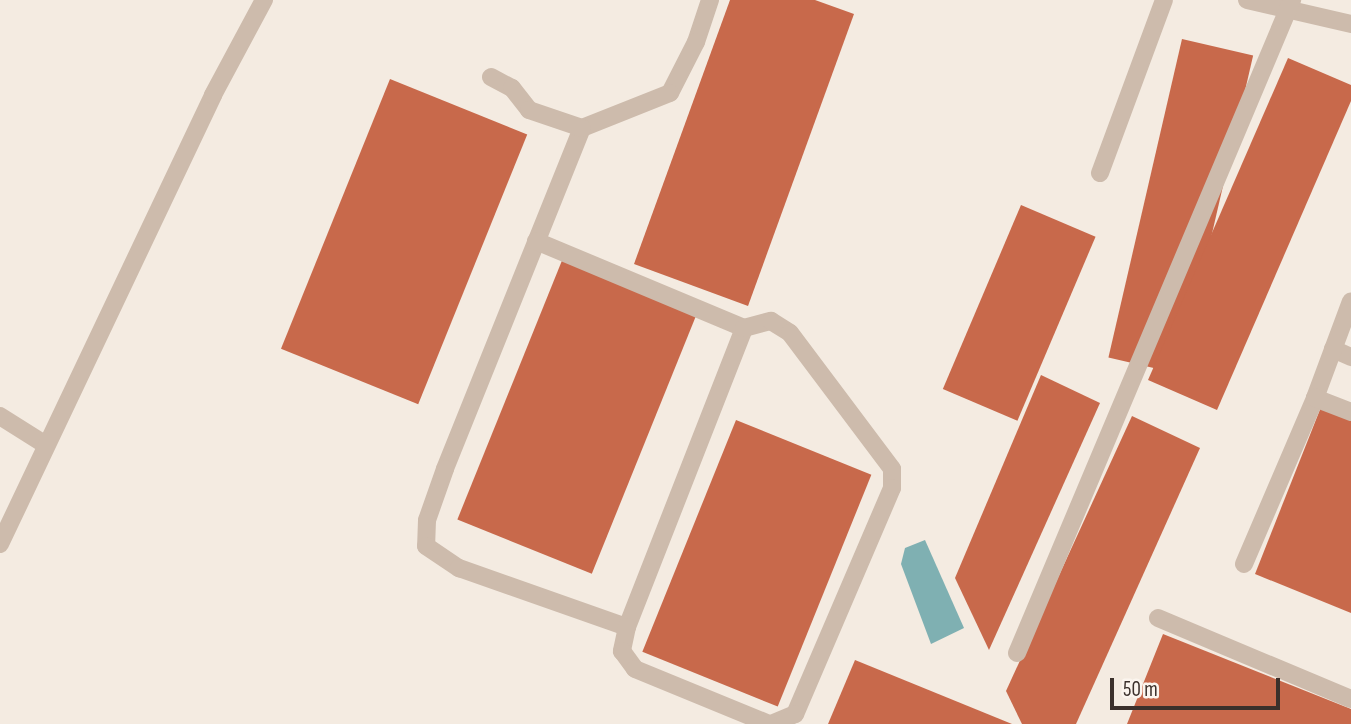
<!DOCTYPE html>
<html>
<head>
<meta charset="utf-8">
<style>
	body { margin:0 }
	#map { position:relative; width:1351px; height:724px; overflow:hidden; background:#f4ebe1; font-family:"Sofia Sans Condensed",sans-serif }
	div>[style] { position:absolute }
	.water>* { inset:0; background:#7fb0b2 }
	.building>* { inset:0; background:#c8694b; transform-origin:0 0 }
	.minor>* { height:18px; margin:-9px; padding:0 9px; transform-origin:9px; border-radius:9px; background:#cdbbac }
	span { translate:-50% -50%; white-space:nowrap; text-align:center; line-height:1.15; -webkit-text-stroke:6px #fbf5ee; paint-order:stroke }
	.scale { position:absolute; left:1110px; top:678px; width:170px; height:32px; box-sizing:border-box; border:4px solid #3b302b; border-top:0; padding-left:9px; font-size:21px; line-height:24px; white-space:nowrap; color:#3b302b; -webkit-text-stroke:5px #fbf5ee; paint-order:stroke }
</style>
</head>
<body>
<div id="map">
	<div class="water">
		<i style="clip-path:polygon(925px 540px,964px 628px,931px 644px,901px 564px,905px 548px)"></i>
	</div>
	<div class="building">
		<i style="clip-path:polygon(730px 0,815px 0,854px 14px,748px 306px,634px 264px)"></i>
		<i style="left:1182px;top:39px;width:73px;height:327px;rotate:13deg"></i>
		<i style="clip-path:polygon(1288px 58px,1351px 85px,1351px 101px,1217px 410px,1148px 380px)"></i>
		<i style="left:390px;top:79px;width:148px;height:291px;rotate:22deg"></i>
		<i style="left:1021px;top:205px;width:81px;height:200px;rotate:23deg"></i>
		<i style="left:563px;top:258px;width:145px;height:282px;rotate:22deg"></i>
		<i style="clip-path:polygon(1041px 375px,1100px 403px,989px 650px,955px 578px)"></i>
		<i style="clip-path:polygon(1321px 407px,1351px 419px,1351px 613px,1255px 574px)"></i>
		<i style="clip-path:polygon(1132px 416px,1200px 448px,1076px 724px,1022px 724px,1006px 691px)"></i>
		<i style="left:736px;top:420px;width:146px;height:250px;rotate:22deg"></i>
		<i style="clip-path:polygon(1163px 634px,1351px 709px,1351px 724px,1127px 724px)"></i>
		<i style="clip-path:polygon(855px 660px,1012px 724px,828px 724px)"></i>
	</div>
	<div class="minor">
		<i style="left:710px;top:0;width:44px;rotate:108.4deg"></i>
		<i style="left:696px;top:42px;width:57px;rotate:117deg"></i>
		<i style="left:670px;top:93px;width:95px;rotate:158.3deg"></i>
		<i style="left:582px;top:128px;width:367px;rotate:111.9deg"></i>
		<i style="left:445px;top:469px;width:54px;rotate:109.4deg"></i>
		<i style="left:427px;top:520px;width:26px;rotate:92deg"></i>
		<i style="left:426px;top:546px;width:40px;rotate:34deg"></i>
		<i style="left:459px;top:568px;width:178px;rotate:19.4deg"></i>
		<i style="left:627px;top:627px;width:321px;rotate:-68.6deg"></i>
		<i style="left:1247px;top:0;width:107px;rotate:13deg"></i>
		<i style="left:491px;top:77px;width:24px;rotate:28deg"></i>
		<i style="left:512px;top:88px;width:28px;rotate:52deg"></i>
		<i style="left:529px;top:110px;width:56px;rotate:18.8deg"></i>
		<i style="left:1100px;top:173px;width:184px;rotate:-69.7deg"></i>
		<i style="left:536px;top:241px;width:225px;rotate:22.7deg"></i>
		<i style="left:744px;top:328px;width:28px;rotate:-15deg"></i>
		<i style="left:771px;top:321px;width:22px;rotate:32deg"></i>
		<i style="left:790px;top:333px;width:170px;rotate:53.1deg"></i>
		<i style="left:892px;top:469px;width:19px;rotate:90deg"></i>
		<i style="left:892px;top:488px;width:246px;rotate:113.2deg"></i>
		<i style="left:795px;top:714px;width:26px;rotate:157deg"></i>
		<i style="left:1333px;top:349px;width:20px;rotate:24deg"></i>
		<i style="left:1315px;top:398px;width:103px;rotate:-69.6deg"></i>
		<i style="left:0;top:416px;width:54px;rotate:32.2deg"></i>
		<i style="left:0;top:544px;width:497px;rotate:-64.6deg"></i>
		<i style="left:213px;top:95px;width:108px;rotate:-61.8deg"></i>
		<i style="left:1244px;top:564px;width:181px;rotate:-66.8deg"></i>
		<i style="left:1315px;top:398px;width:39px;rotate:21deg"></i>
		<i style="left:1158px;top:618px;width:209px;rotate:22.8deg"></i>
		<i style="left:627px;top:627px;width:25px;rotate:102deg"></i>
		<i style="left:622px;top:651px;width:22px;rotate:54deg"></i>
		<i style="left:635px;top:669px;width:145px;rotate:22.3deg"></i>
		<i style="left:1017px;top:653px;width:709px;rotate:-67.16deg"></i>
	</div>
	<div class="scale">50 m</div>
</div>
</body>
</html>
